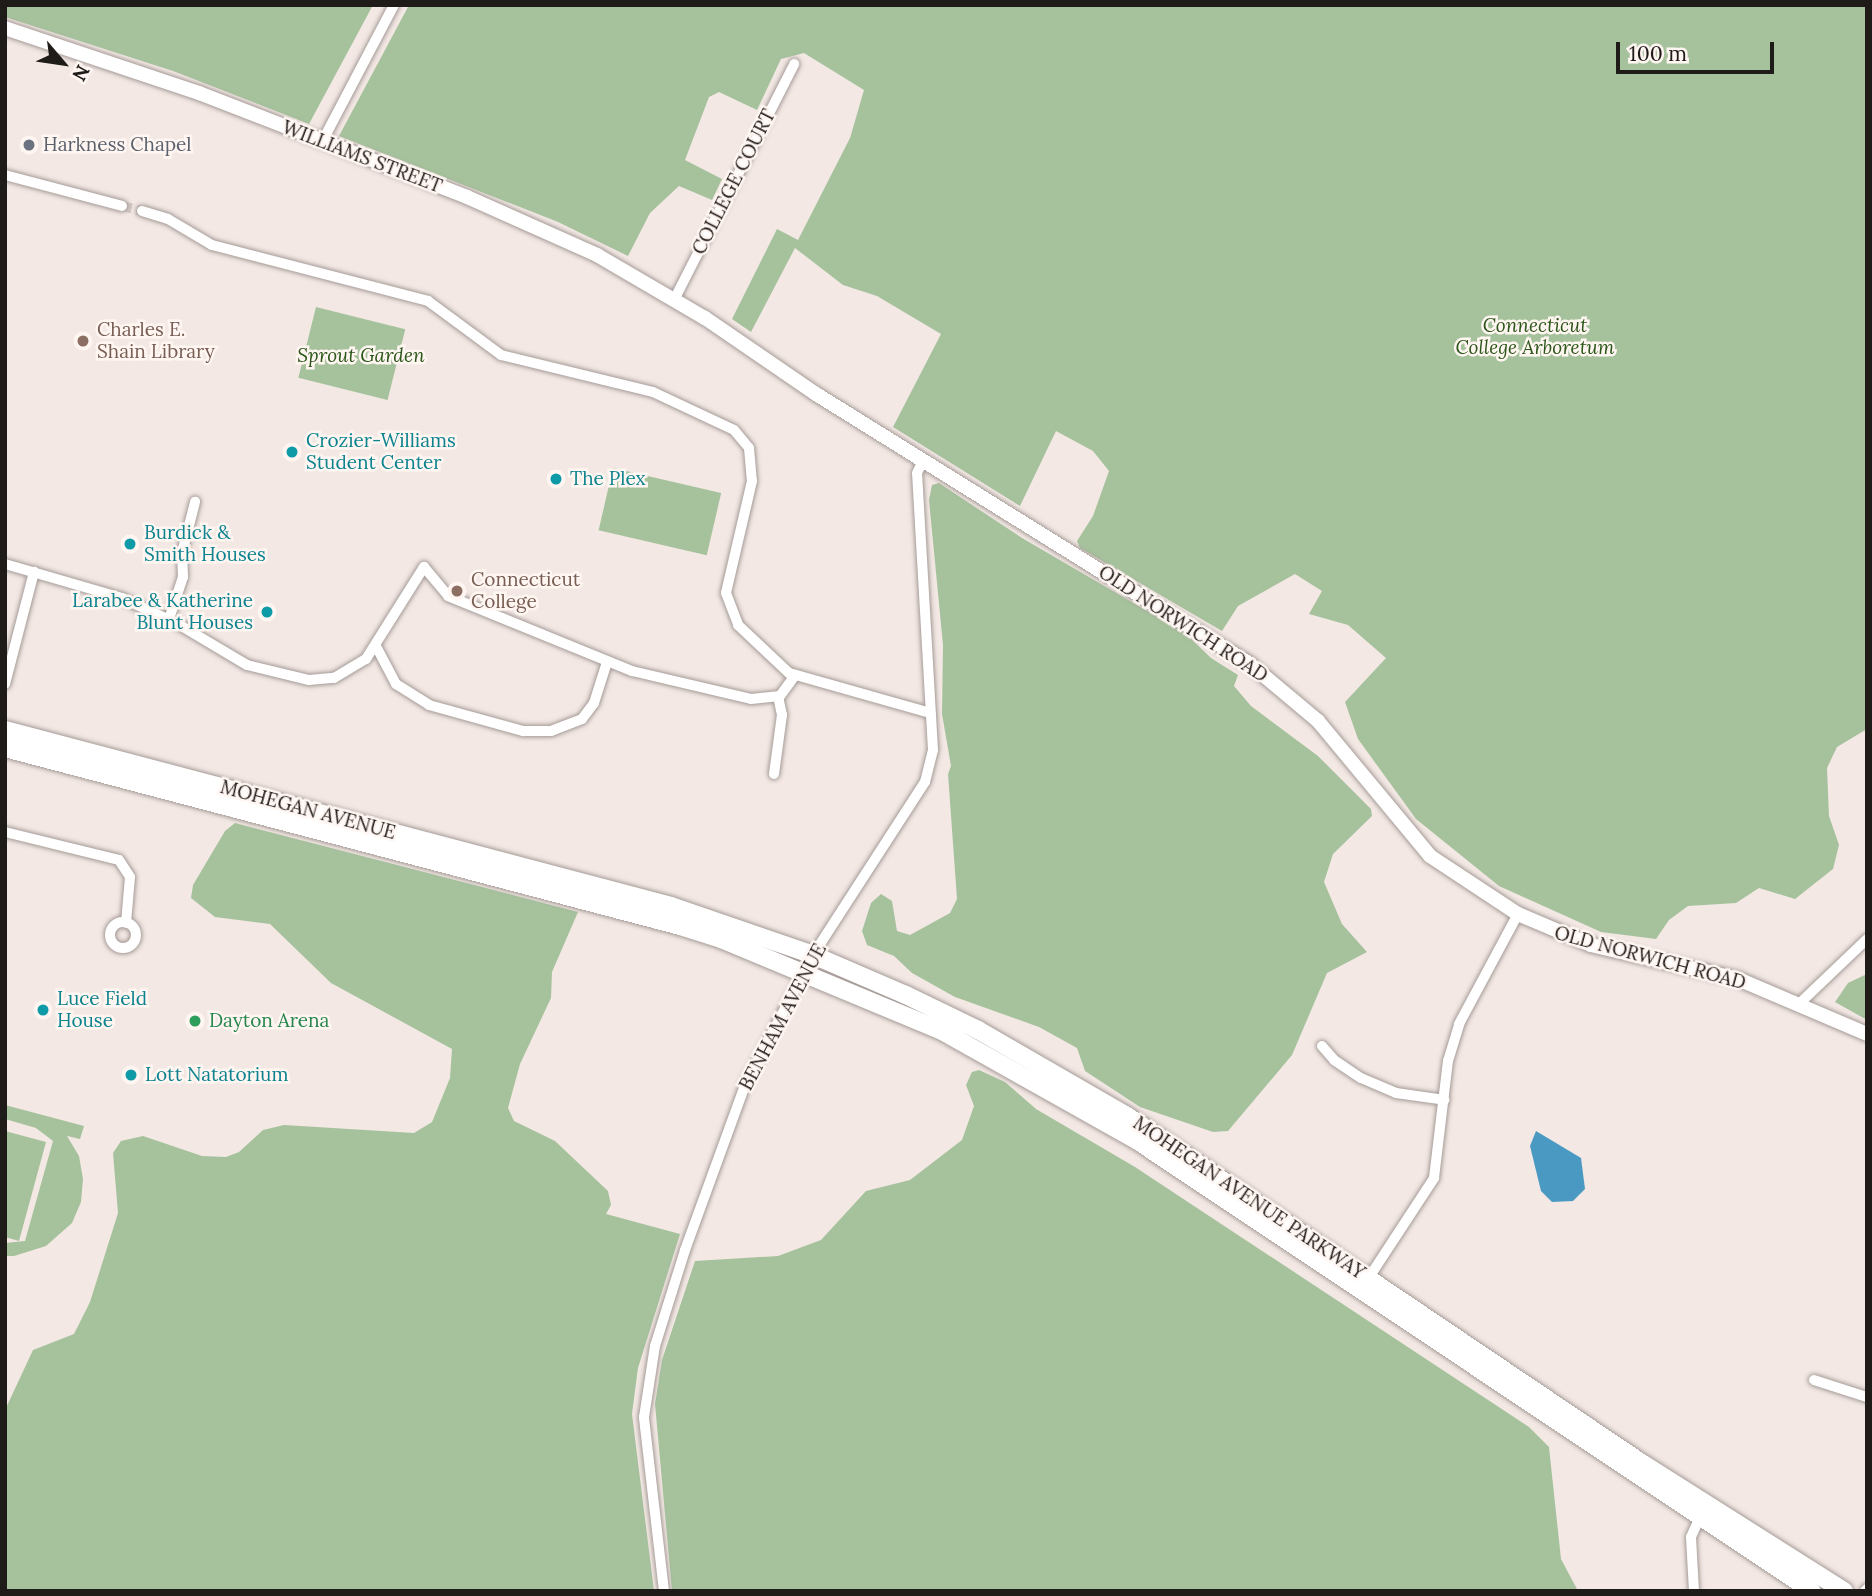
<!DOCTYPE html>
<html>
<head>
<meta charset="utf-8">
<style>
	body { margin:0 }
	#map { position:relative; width:1872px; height:1596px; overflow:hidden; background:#f3e8e4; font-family:Lora,serif }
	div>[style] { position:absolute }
	.green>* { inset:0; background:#a6c29d; transform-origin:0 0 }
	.water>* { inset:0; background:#4999c2 }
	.street-tunnel>* { height:10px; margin-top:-5px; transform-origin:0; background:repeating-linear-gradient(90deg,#d3c9c6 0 10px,transparent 0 15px) }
	.roads { filter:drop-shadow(0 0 2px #a59b97) drop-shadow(0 0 2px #a59b97) }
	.street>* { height:10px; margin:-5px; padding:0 5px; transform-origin:5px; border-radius:5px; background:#fff }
	.street>.ring { margin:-5px; padding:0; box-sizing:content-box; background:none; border:10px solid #fff; border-radius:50% }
	.secondary>* { height:14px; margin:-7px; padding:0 7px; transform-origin:7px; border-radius:7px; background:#fff }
	.highway>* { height:18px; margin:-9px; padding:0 9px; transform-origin:9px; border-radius:9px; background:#fff }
	.dots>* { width:19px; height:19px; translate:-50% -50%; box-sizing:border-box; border:4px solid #fff6f2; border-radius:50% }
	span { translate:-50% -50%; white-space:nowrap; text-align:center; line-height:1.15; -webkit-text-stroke:5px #fff6f2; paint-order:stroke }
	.worship-label { font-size:19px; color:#5b616d }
	.left { translate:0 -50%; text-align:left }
	.street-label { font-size:19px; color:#1f1b19 }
	.park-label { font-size:19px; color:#2b5619; font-style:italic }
	.education-label { font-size:19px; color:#785e54 }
	.culture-label { font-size:19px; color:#0d838f }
	.right { translate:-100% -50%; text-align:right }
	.leisure-label { font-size:19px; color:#27864d }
	.frame { position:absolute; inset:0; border:7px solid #1f1b19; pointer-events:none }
	.north { position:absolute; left:28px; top:28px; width:70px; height:70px; -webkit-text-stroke:5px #fff6f2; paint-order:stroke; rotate:119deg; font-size:19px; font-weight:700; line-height:28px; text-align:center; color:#1f1b19 }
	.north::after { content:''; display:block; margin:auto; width:24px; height:32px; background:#1f1b19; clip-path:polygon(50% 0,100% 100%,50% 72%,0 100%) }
	.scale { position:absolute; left:1616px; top:42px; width:158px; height:32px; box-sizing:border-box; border:4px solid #1f1b19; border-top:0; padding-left:9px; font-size:21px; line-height:24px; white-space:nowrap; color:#1f1b19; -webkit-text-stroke:5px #fff6f2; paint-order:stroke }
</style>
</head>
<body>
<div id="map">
	<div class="green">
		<i style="clip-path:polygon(5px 5px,373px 5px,309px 124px,173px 71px,5px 17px)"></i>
		<i style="clip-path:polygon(409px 5px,1867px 5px,1867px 729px,1837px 747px,1827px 768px,1829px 816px,1839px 845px,1833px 869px,1795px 899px,1759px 888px,1736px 903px,1688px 906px,1669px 920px,1656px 939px,1601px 932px,1499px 886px,1416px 819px,1358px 739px,1345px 702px,1386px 658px,1348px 625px,1309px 614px,1322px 591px,1295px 574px,1238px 606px,1222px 631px,1080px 548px,1077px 541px,1093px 516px,1109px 471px,1093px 451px,1056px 431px,1020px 506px,893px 427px,941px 334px,877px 296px,843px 285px,795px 248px,751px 332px,732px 319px,777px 229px,798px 240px,850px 138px,864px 90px,804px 53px,781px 59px,757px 110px,719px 92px,709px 97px,685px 160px,722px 179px,712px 200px,679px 186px,650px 213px,628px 256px,558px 222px,339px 136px)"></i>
		<i style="left:316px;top:307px;width:92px;height:73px;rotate:14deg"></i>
		<i style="left:613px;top:468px;width:111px;height:64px;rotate:13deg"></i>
		<i style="clip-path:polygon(939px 483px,1022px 538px,1185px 633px,1211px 658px,1238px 675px,1234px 686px,1251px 706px,1318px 756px,1371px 809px,1372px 816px,1333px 854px,1324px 882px,1342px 924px,1367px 952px,1327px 973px,1292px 1055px,1228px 1131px,1213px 1132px,1140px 1107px,1085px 1071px,1077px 1048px,1039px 1027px,955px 997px,912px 973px,894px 956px,867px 945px,862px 931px,871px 903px,881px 894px,892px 901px,897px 931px,910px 935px,950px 913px,957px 899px,948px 774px,951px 766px,942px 714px,943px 645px,929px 500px,932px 485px)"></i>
		<i style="clip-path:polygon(235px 823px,578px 912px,552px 972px,551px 998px,520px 1064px,508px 1108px,514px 1121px,555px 1141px,608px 1191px,611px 1205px,606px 1214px,680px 1234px,638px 1368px,632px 1414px,654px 1591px,5px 1591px,5px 1410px,33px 1350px,74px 1334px,90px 1302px,118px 1213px,113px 1153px,121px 1141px,143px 1136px,202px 1156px,226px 1157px,239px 1152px,263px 1130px,284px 1125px,414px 1133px,432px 1122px,450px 1078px,452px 1049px,331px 983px,270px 924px,215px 917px,191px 898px,193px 885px,225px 831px)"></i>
		<i style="clip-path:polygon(1867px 974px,1867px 1020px,1835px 1002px,1848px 983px)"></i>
		<i style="clip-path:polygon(979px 1070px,1005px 1082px,1036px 1109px,1135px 1167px,1529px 1427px,1549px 1447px,1561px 1559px,1578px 1591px,672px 1591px,655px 1404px,662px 1360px,695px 1261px,778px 1256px,821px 1240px,866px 1191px,910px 1180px,962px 1140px,974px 1106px,966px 1085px,972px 1072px)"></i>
		<i style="clip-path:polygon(5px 1105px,84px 1126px,80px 1139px,67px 1136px,79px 1156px,83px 1179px,81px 1202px,72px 1223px,46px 1246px,14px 1256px,5px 1256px,5px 1243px,25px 1241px,53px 1141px,36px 1128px,5px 1119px)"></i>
		<i style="clip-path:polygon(5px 1131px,46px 1142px,19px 1241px,5px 1237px)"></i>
	</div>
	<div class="water">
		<i style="clip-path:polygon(1536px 1131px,1581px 1158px,1585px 1189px,1573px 1201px,1552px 1202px,1541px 1191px,1530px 1146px)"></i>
	</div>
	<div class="street-tunnel">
		<i style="left:122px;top:206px;width:21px;rotate:14deg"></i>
	</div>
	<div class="roads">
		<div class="street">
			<i style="left:322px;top:142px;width:155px;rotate:-62.3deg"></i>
			<i style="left:5px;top:175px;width:121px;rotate:14.8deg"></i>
			<i style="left:142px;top:211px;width:27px;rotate:17deg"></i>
			<i style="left:168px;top:219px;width:51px;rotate:30.6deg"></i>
			<i style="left:212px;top:245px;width:223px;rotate:14.5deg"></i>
			<i style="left:428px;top:301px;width:91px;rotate:36.5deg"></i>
			<i style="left:501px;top:355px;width:156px;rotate:13.7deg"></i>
			<i style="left:653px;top:392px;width:89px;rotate:25.1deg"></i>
			<i style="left:734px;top:430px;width:23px;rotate:50deg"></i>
			<i style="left:749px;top:448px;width:33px;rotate:85deg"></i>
			<i style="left:752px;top:481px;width:115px;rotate:103.1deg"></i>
			<i style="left:726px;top:593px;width:34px;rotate:69deg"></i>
			<i style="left:738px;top:625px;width:70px;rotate:43.3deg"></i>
			<i style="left:789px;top:673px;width:147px;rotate:15.8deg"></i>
			<i style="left:674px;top:300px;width:265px;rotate:-63deg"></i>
			<i style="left:5px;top:564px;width:122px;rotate:16.2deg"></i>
			<i style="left:122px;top:598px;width:62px;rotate:24.9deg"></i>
			<i style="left:178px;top:624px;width:80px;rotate:30.7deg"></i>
			<i style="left:247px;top:665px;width:64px;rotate:13.6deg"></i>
			<i style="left:309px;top:680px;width:25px;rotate:-5deg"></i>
			<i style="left:334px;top:678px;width:37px;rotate:-31deg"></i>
			<i style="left:366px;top:659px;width:109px;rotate:-57.8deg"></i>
			<i style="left:424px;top:567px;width:38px;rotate:50deg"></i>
			<i style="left:448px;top:596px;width:199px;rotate:22.2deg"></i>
			<i style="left:632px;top:671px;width:122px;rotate:13.2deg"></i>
			<i style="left:751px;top:699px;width:29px;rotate:-6deg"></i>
			<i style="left:780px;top:696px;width:26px;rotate:-54deg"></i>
			<i style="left:169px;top:619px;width:44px;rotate:-71.6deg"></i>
			<i style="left:183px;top:577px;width:24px;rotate:-92deg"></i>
			<i style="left:182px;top:553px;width:53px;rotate:-75.7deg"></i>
			<i style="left:377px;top:648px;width:41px;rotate:62.2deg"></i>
			<i style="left:396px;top:684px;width:39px;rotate:32deg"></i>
			<i style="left:429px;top:705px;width:98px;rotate:15.5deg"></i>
			<i style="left:523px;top:731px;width:28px"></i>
			<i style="left:551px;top:731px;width:33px;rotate:-21deg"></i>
			<i style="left:582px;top:719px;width:20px;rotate:-53deg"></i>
			<i style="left:594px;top:703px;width:43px;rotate:-72.4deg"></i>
			<i style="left:5px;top:684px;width:116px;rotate:-75.5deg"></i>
			<i style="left:774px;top:774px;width:60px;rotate:-82.3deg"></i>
			<i style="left:782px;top:715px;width:19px;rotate:-102deg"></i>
			<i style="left:5px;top:832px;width:117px;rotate:13.8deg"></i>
			<i style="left:119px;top:860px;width:20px;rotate:57deg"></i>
			<i style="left:130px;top:877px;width:46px;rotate:95deg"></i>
			<i class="ring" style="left:110px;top:922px;width:16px;height:16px"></i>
			<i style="left:1799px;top:1004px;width:94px;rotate:-43.7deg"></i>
			<i style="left:1322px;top:1046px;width:18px;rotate:49deg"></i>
			<i style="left:1334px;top:1060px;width:32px;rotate:34deg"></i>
			<i style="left:1361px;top:1078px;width:38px;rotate:23deg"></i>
			<i style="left:1396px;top:1093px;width:49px;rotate:8.1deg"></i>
			<i style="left:1368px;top:1279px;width:121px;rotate:-56.8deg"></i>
			<i style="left:1434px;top:1178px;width:118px;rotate:-83.2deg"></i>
			<i style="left:1448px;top:1061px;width:39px;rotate:-73deg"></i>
			<i style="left:1459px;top:1024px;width:125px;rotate:-61.8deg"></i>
			<i style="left:1814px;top:1380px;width:56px;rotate:17.8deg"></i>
			<i style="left:664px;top:1591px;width:175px;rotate:-96.6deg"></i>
			<i style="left:644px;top:1417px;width:72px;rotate:-81.2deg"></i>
			<i style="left:655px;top:1346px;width:101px;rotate:-72.6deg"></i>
			<i style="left:685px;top:1250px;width:176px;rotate:-70deg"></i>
			<i style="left:745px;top:1085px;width:147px;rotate:-62.4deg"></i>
			<i style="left:813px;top:955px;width:206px;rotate:-57.1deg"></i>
			<i style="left:925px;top:782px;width:33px;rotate:-76deg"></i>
			<i style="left:933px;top:750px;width:277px;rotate:-93.3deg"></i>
			<i style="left:917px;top:473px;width:14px;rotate:-65deg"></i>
			<i style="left:1694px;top:1591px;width:54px;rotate:-93.2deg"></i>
			<i style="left:1691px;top:1537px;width:20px;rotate:-66deg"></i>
			<i style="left:1865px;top:1591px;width:3px;rotate:-45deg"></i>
		</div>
		<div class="secondary">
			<i style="left:5px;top:28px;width:205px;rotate:18.5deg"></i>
			<i style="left:199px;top:93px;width:287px;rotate:21.2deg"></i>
			<i style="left:467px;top:197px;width:142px;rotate:24deg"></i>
			<i style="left:597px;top:255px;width:125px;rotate:30.3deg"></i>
			<i style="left:705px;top:318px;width:135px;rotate:34.4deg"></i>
			<i style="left:816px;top:394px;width:511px;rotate:31.89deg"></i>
			<i style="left:1250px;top:664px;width:89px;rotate:40deg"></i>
			<i style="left:1318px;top:721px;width:175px;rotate:50.3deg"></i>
			<i style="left:1430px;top:856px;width:105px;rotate:33.4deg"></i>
			<i style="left:1518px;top:914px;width:79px;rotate:23deg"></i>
			<i style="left:1591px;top:945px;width:151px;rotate:13deg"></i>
			<i style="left:1738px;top:979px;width:140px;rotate:23.1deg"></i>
		</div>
		<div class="highway">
			<i style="left:5px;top:730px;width:689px;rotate:14.8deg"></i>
			<i style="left:671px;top:906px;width:150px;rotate:19deg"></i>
			<i style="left:813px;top:955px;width:101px;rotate:23.3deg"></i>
			<i style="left:906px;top:995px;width:80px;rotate:25.9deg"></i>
			<i style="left:978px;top:1030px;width:172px;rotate:30deg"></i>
			<i style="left:1127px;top:1116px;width:622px;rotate:34deg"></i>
			<i style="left:1643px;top:1464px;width:238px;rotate:32.3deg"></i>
			<i style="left:5px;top:748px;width:698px;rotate:14.77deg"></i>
			<i style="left:680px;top:926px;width:43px;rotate:17.6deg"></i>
			<i style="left:721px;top:939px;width:242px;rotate:22.6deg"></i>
			<i style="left:944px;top:1032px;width:223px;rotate:29.3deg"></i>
			<i style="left:1138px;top:1141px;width:810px;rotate:33.73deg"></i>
		</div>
	</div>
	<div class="dots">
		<i style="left:29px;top:145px;background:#6b7280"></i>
		<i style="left:83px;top:341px;background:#8d6e63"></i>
		<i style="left:292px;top:452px;background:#0f9aa8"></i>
		<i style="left:556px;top:479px;background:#0f9aa8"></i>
		<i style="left:130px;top:544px;background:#0f9aa8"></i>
		<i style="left:457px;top:591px;background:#8d6e63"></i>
		<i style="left:267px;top:612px;background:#0f9aa8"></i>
		<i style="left:43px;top:1010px;background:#0f9aa8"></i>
		<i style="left:195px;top:1021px;background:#2e9e5b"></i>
		<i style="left:131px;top:1075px;background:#0f9aa8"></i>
	</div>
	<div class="worship-label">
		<span class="left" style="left:43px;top:145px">Harkness Chapel</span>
	</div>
	<div class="street-label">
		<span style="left:362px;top:157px;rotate:21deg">WILLIAMS STREET</span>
		<span style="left:734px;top:182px;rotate:-63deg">COLLEGE COURT</span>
		<span style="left:1183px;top:624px;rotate:33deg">OLD NORWICH ROAD</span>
		<span style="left:308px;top:810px;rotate:15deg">MOHEGAN AVENUE</span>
		<span style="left:1650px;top:958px;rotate:15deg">OLD NORWICH ROAD</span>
		<span style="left:783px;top:1017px;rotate:-62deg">BENHAM AVENUE</span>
		<span style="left:1249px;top:1198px;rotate:34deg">MOHEGAN AVENUE PARKWAY</span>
	</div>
	<div class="park-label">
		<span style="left:1535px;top:337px">Connecticut<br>College Arboretum</span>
		<span style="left:361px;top:356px">Sprout Garden</span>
	</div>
	<div class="education-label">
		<span class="left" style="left:97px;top:341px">Charles E.<br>Shain Library</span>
		<span class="left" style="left:471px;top:591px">Connecticut<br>College</span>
	</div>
	<div class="culture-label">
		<span class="left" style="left:306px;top:452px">Crozier-Williams<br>Student Center</span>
		<span class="left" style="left:570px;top:479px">The Plex</span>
		<span class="left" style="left:144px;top:544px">Burdick &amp;<br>Smith Houses</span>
		<span class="right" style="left:253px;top:612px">Larabee &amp; Katherine<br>Blunt Houses</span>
		<span class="left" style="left:57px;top:1010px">Luce Field<br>House</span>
		<span class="left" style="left:145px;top:1075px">Lott Natatorium</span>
	</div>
	<div class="leisure-label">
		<span class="left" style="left:209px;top:1021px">Dayton Arena</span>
	</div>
	<div class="frame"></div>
	<div class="north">N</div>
	<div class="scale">100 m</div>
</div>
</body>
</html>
